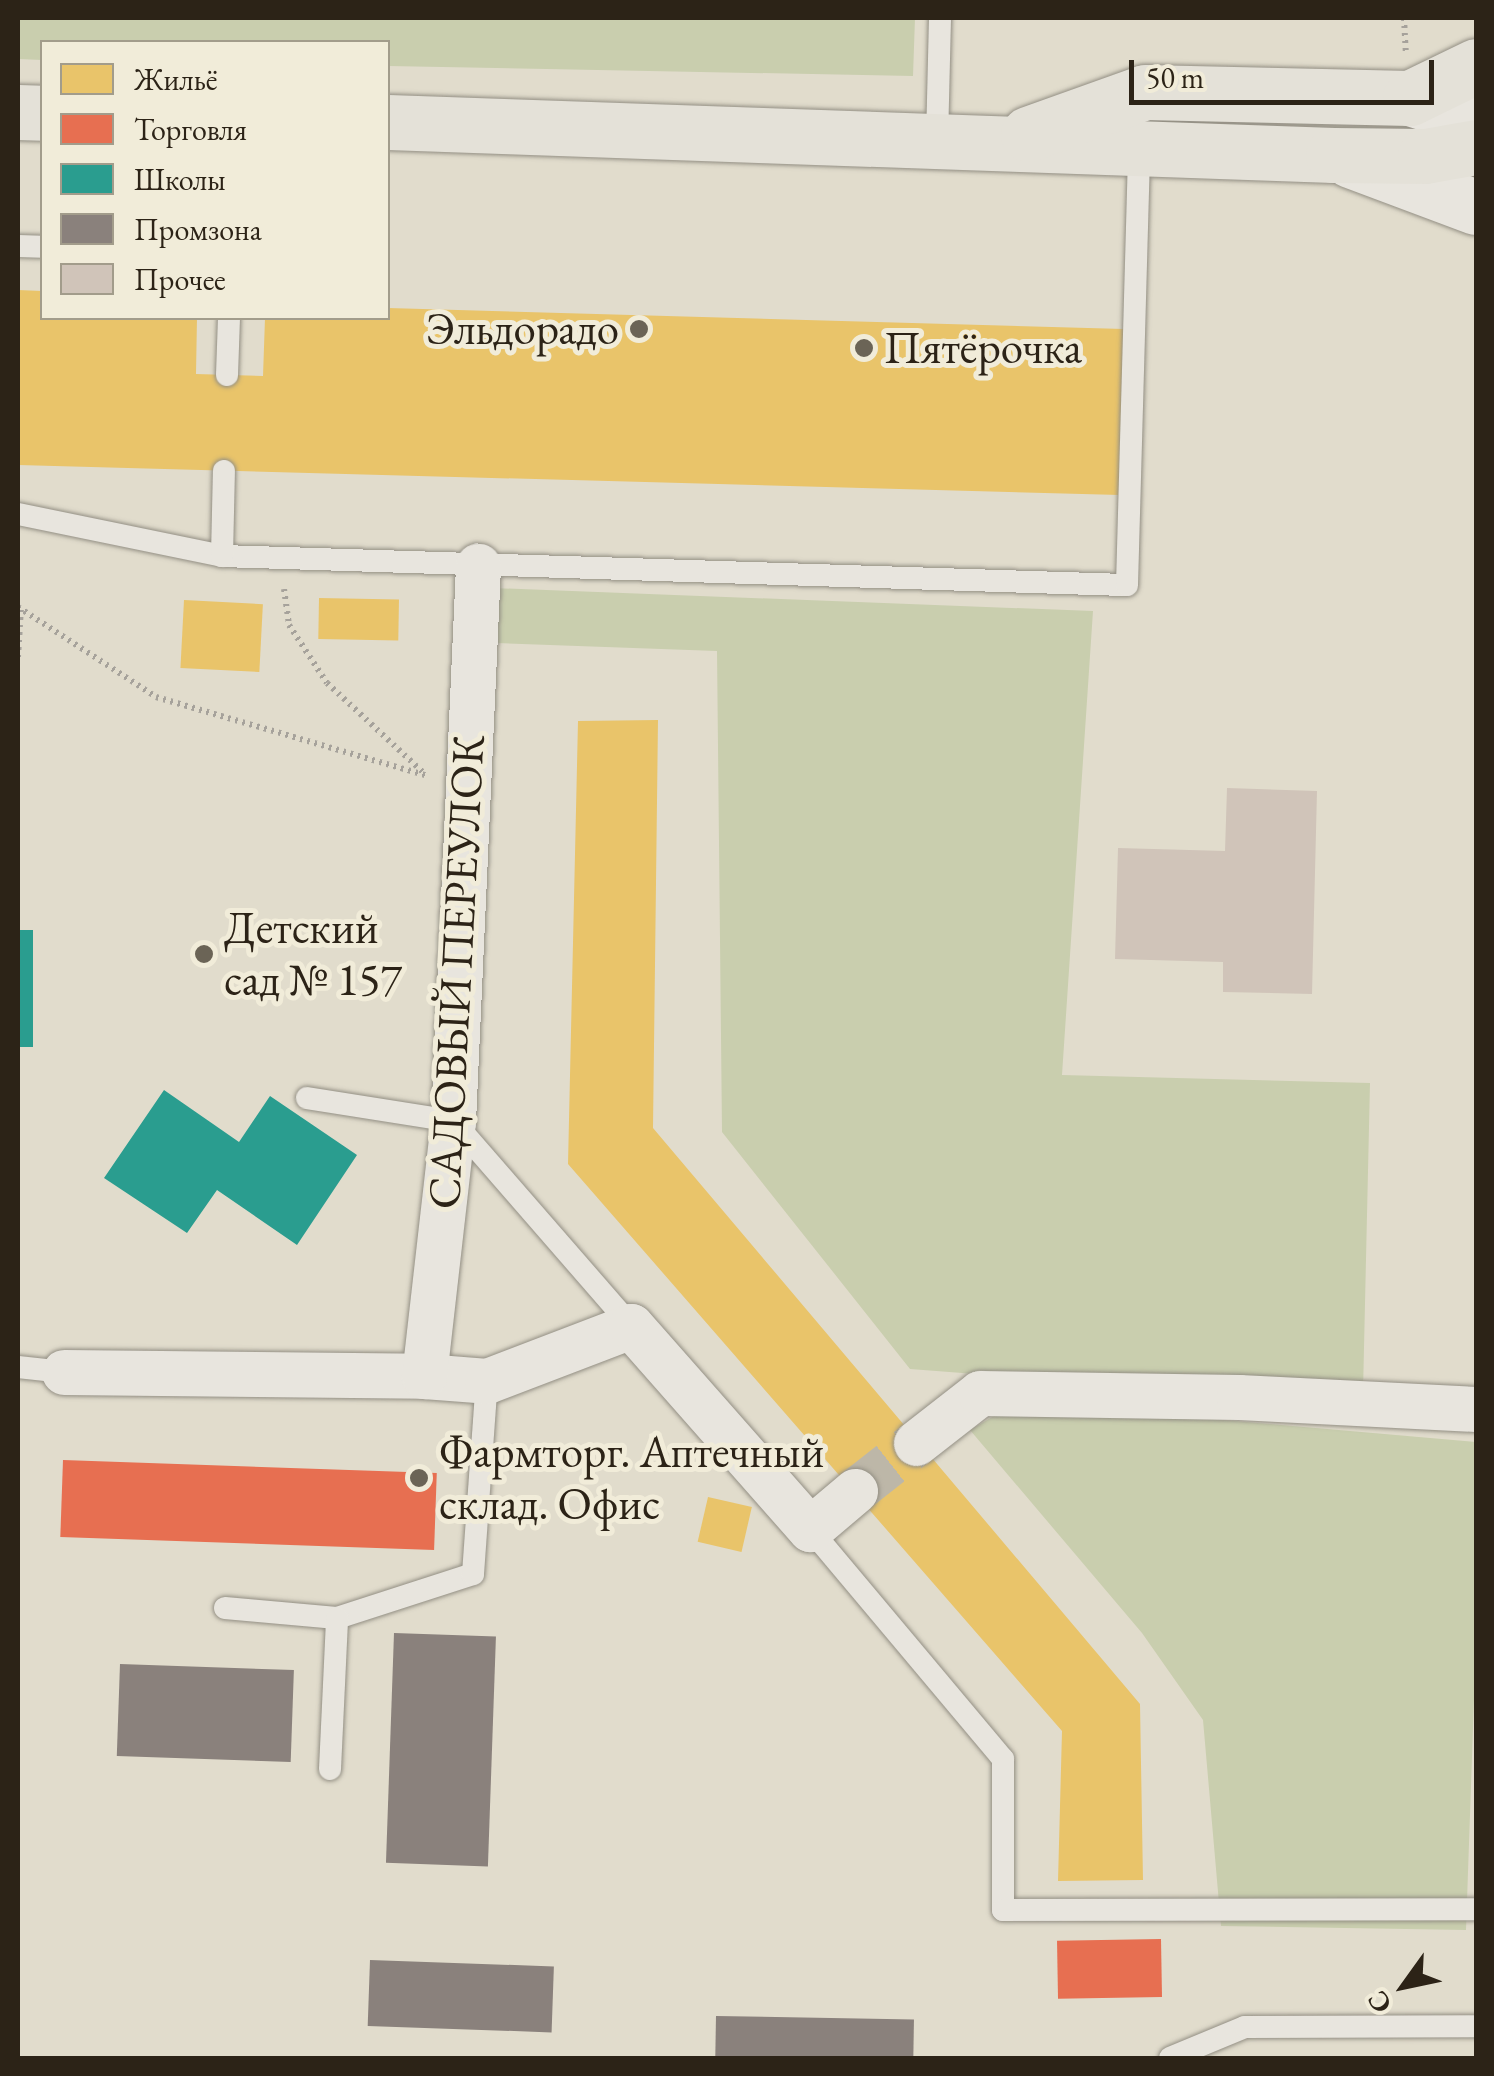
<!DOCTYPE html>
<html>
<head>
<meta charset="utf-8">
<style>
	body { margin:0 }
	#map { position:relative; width:1494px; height:2076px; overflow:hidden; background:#e1dccc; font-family:"EB Garamond",serif }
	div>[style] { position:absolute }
	.green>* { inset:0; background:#c9ceae }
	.homes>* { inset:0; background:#e9c46a; transform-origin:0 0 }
	.shops>* { inset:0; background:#e76f51; transform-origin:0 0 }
	.schools>* { inset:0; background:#2a9d8f; transform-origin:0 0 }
	.industry>* { inset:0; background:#8a817c; transform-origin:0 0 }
	.building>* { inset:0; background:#d0c4b9 }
	.street-tunnel>* { height:45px; margin-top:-22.5px; transform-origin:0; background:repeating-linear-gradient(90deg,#bdb7a8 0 45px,transparent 0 67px) }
	.path>* { height:6px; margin-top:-3px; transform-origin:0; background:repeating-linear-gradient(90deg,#a6a29b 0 2.5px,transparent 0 7.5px) }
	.roads { filter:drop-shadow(0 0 2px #938f84) drop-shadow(0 0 2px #938f84) }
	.lane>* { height:22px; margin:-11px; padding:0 11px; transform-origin:11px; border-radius:11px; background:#e8e5de }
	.street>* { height:45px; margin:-22.5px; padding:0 22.5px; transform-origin:22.5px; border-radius:22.5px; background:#e8e5de }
	.secondary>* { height:55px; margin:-27.5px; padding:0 27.5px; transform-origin:27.5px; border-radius:27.5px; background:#e8e5de }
	.primary>* { height:55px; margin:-27.5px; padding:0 27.5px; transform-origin:27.5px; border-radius:27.5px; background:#e4e1d8 }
	.dots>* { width:28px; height:28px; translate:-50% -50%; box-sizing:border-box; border:5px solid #f1ecd9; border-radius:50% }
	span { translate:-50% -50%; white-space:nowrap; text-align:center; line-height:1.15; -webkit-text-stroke:10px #f1ecd9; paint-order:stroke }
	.poi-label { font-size:45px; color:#2c2317 }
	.right { translate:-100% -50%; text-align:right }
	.left { translate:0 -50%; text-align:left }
	.street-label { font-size:45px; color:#2c2317 }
	.frame { position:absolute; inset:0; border:20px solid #2c2317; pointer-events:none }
	.legend { position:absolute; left:40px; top:40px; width:350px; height:280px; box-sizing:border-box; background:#f1ecd9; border:2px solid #a29c8b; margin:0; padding:12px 18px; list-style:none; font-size:30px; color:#2c2317 }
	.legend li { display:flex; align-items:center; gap:20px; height:50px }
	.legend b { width:50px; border:2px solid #a29c8b }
	.north { position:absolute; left:1354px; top:1936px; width:100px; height:100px; -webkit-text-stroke:8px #f1ecd9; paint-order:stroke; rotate:237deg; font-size:28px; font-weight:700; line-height:40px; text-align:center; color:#2c2317 }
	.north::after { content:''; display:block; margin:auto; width:35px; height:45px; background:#2c2317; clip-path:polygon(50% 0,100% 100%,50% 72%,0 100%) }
	.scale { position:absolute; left:1129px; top:60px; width:305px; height:45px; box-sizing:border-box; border:5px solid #2c2317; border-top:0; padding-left:12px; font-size:30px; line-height:35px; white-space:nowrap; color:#2c2317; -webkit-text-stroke:8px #f1ecd9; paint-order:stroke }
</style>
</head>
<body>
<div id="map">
	<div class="green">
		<i style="clip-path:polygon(18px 18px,915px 18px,913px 76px,388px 66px,388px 42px,42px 42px,42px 60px,18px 59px)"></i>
		<i style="clip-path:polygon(493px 588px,1093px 611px,1062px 1075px,1370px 1083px,1363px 1392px,1119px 1385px,910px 1369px,722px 1132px,717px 651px,497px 643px)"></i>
		<i style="clip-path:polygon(1018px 1402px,1476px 1442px,1476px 1642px,1466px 1930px,1221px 1926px,1203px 1720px,1142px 1633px,970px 1430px)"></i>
	</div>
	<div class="homes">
		<i style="clip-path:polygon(18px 290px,42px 291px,42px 318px,197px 318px,196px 374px,263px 376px,265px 318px,388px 318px,388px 308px,1124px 329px,1120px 495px,18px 465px)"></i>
		<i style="left:319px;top:598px;width:80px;height:41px;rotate:1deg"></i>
		<i style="left:184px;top:600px;width:79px;height:68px;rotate:3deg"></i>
		<i style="clip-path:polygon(658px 720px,653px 1128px,1140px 1704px,1143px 1880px,1058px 1881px,1062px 1731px,568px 1164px,578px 721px)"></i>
		<i style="left:708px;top:1497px;width:45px;height:46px;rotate:13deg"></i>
	</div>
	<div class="shops">
		<i style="left:63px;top:1460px;width:374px;height:77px;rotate:2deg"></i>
		<i style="left:1161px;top:1939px;width:58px;height:104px;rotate:89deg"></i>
	</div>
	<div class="schools">
		<i style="left:18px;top:930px;width:15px;height:117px"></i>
		<i style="clip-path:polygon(164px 1090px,239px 1142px,270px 1096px,357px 1155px,297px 1245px,217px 1190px,187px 1233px,104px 1178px)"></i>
	</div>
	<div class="industry">
		<i style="left:394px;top:1633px;width:102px;height:230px;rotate:2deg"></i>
		<i style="left:120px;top:1664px;width:174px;height:92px;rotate:2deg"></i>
		<i style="left:370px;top:1960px;width:184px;height:66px;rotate:2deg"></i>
		<i style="left:716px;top:2016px;width:198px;height:42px;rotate:1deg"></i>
	</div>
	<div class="building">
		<i style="clip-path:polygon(1227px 788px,1317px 791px,1312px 994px,1223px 992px,1223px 962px,1115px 959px,1118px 848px,1225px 851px)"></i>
	</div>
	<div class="street-tunnel">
		<i style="left:855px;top:1491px;width:78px;rotate:-38.2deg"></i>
	</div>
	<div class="path">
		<i style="left:1404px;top:18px;width:33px;rotate:87deg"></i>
		<i style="left:284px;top:589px;width:36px;rotate:82deg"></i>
		<i style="left:289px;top:625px;width:69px;rotate:56.8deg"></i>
		<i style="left:327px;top:683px;width:132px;rotate:42.9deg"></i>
		<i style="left:18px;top:607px;width:165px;rotate:33.1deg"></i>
		<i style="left:156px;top:697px;width:283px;rotate:16.2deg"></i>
		<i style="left:18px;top:657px;width:49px;rotate:-86.5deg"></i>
	</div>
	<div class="roads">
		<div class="lane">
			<i style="left:937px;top:141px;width:123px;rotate:-88.6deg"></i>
			<i style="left:18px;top:246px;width:24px;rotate:2deg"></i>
			<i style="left:227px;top:375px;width:57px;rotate:-88deg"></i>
			<i style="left:18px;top:514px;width:208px;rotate:11.6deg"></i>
			<i style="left:222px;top:556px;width:905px;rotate:1.84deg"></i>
			<i style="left:1127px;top:585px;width:437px;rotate:-88.4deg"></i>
			<i style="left:222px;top:556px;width:85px;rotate:-88.7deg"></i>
			<i style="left:307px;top:1098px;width:148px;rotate:9deg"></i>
			<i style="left:453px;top:1121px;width:271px;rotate:49deg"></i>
			<i style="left:18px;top:1367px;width:46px;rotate:6.2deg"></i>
			<i style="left:810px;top:1529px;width:300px;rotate:50deg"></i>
			<i style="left:1003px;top:1759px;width:151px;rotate:90deg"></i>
			<i style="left:1003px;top:1910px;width:473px;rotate:-0.1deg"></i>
			<i style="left:225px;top:1608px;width:112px;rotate:5.1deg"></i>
			<i style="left:337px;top:1618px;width:143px;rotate:-17.9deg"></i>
			<i style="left:473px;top:1574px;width:194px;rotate:-85.9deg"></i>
			<i style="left:330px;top:1769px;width:151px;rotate:-87.3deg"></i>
			<i style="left:1170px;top:2058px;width:81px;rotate:-22.5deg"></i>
			<i style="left:1245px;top:2027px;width:231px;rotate:-0.2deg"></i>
		</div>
		<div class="street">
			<i style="left:64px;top:1372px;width:360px;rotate:0.6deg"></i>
			<i style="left:424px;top:1376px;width:63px;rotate:4.5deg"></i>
			<i style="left:487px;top:1381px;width:154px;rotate:-20.9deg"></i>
			<i style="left:631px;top:1326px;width:271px;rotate:48.6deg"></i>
			<i style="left:810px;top:1529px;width:59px;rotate:-40.2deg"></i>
			<i style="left:424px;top:1376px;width:257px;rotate:-83.5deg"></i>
			<i style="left:453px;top:1121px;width:556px;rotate:-87.42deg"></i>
			<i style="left:916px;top:1443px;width:81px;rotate:-38deg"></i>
			<i style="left:980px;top:1393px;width:259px;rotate:0.9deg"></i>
			<i style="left:1239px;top:1397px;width:237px;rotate:2.9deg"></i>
		</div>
		<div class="secondary">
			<i style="left:1410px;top:98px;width:69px;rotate:17.7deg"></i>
			<i style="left:1350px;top:160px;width:134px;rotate:20.5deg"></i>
		</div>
		<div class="primary">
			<i style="left:18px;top:112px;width:24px;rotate:2deg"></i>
			<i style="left:388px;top:122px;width:946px;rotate:2deg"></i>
			<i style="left:1333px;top:155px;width:92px;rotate:0.6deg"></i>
			<i style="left:1425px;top:156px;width:52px;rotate:-10deg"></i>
			<i style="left:1028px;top:134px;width:124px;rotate:-19.7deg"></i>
			<i style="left:1145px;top:92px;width:265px;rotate:1.3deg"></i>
			<i style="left:1410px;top:98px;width:73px;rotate:-25.9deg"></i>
		</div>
	</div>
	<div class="dots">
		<i style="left:639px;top:329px;background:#6b6456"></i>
		<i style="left:864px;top:348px;background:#6b6456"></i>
		<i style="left:204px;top:954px;background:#6b6456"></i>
		<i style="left:419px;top:1478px;background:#6b6456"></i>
	</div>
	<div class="poi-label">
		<span class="right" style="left:619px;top:329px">Эльдорадо</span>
		<span class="left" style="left:884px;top:348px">Пятёрочка</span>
		<span class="left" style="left:224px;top:954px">Детский<br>сад № 157</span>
		<span class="left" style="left:439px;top:1478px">Фармторг. Аптечный<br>склад. Офис</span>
	</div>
	<div class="street-label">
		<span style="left:456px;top:972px;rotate:-87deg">САДОВЫЙ ПЕРЕУЛОК</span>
	</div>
	<div class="frame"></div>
	<ul class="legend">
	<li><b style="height:28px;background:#e9c46a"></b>Жильё</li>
	<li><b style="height:28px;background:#e76f51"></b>Торговля</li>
	<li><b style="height:28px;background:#2a9d8f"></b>Школы</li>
	<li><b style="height:28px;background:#8a817c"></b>Промзона</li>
	<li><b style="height:28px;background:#d0c4b9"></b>Прочее</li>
	</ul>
	<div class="north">С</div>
	<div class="scale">50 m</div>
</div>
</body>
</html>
